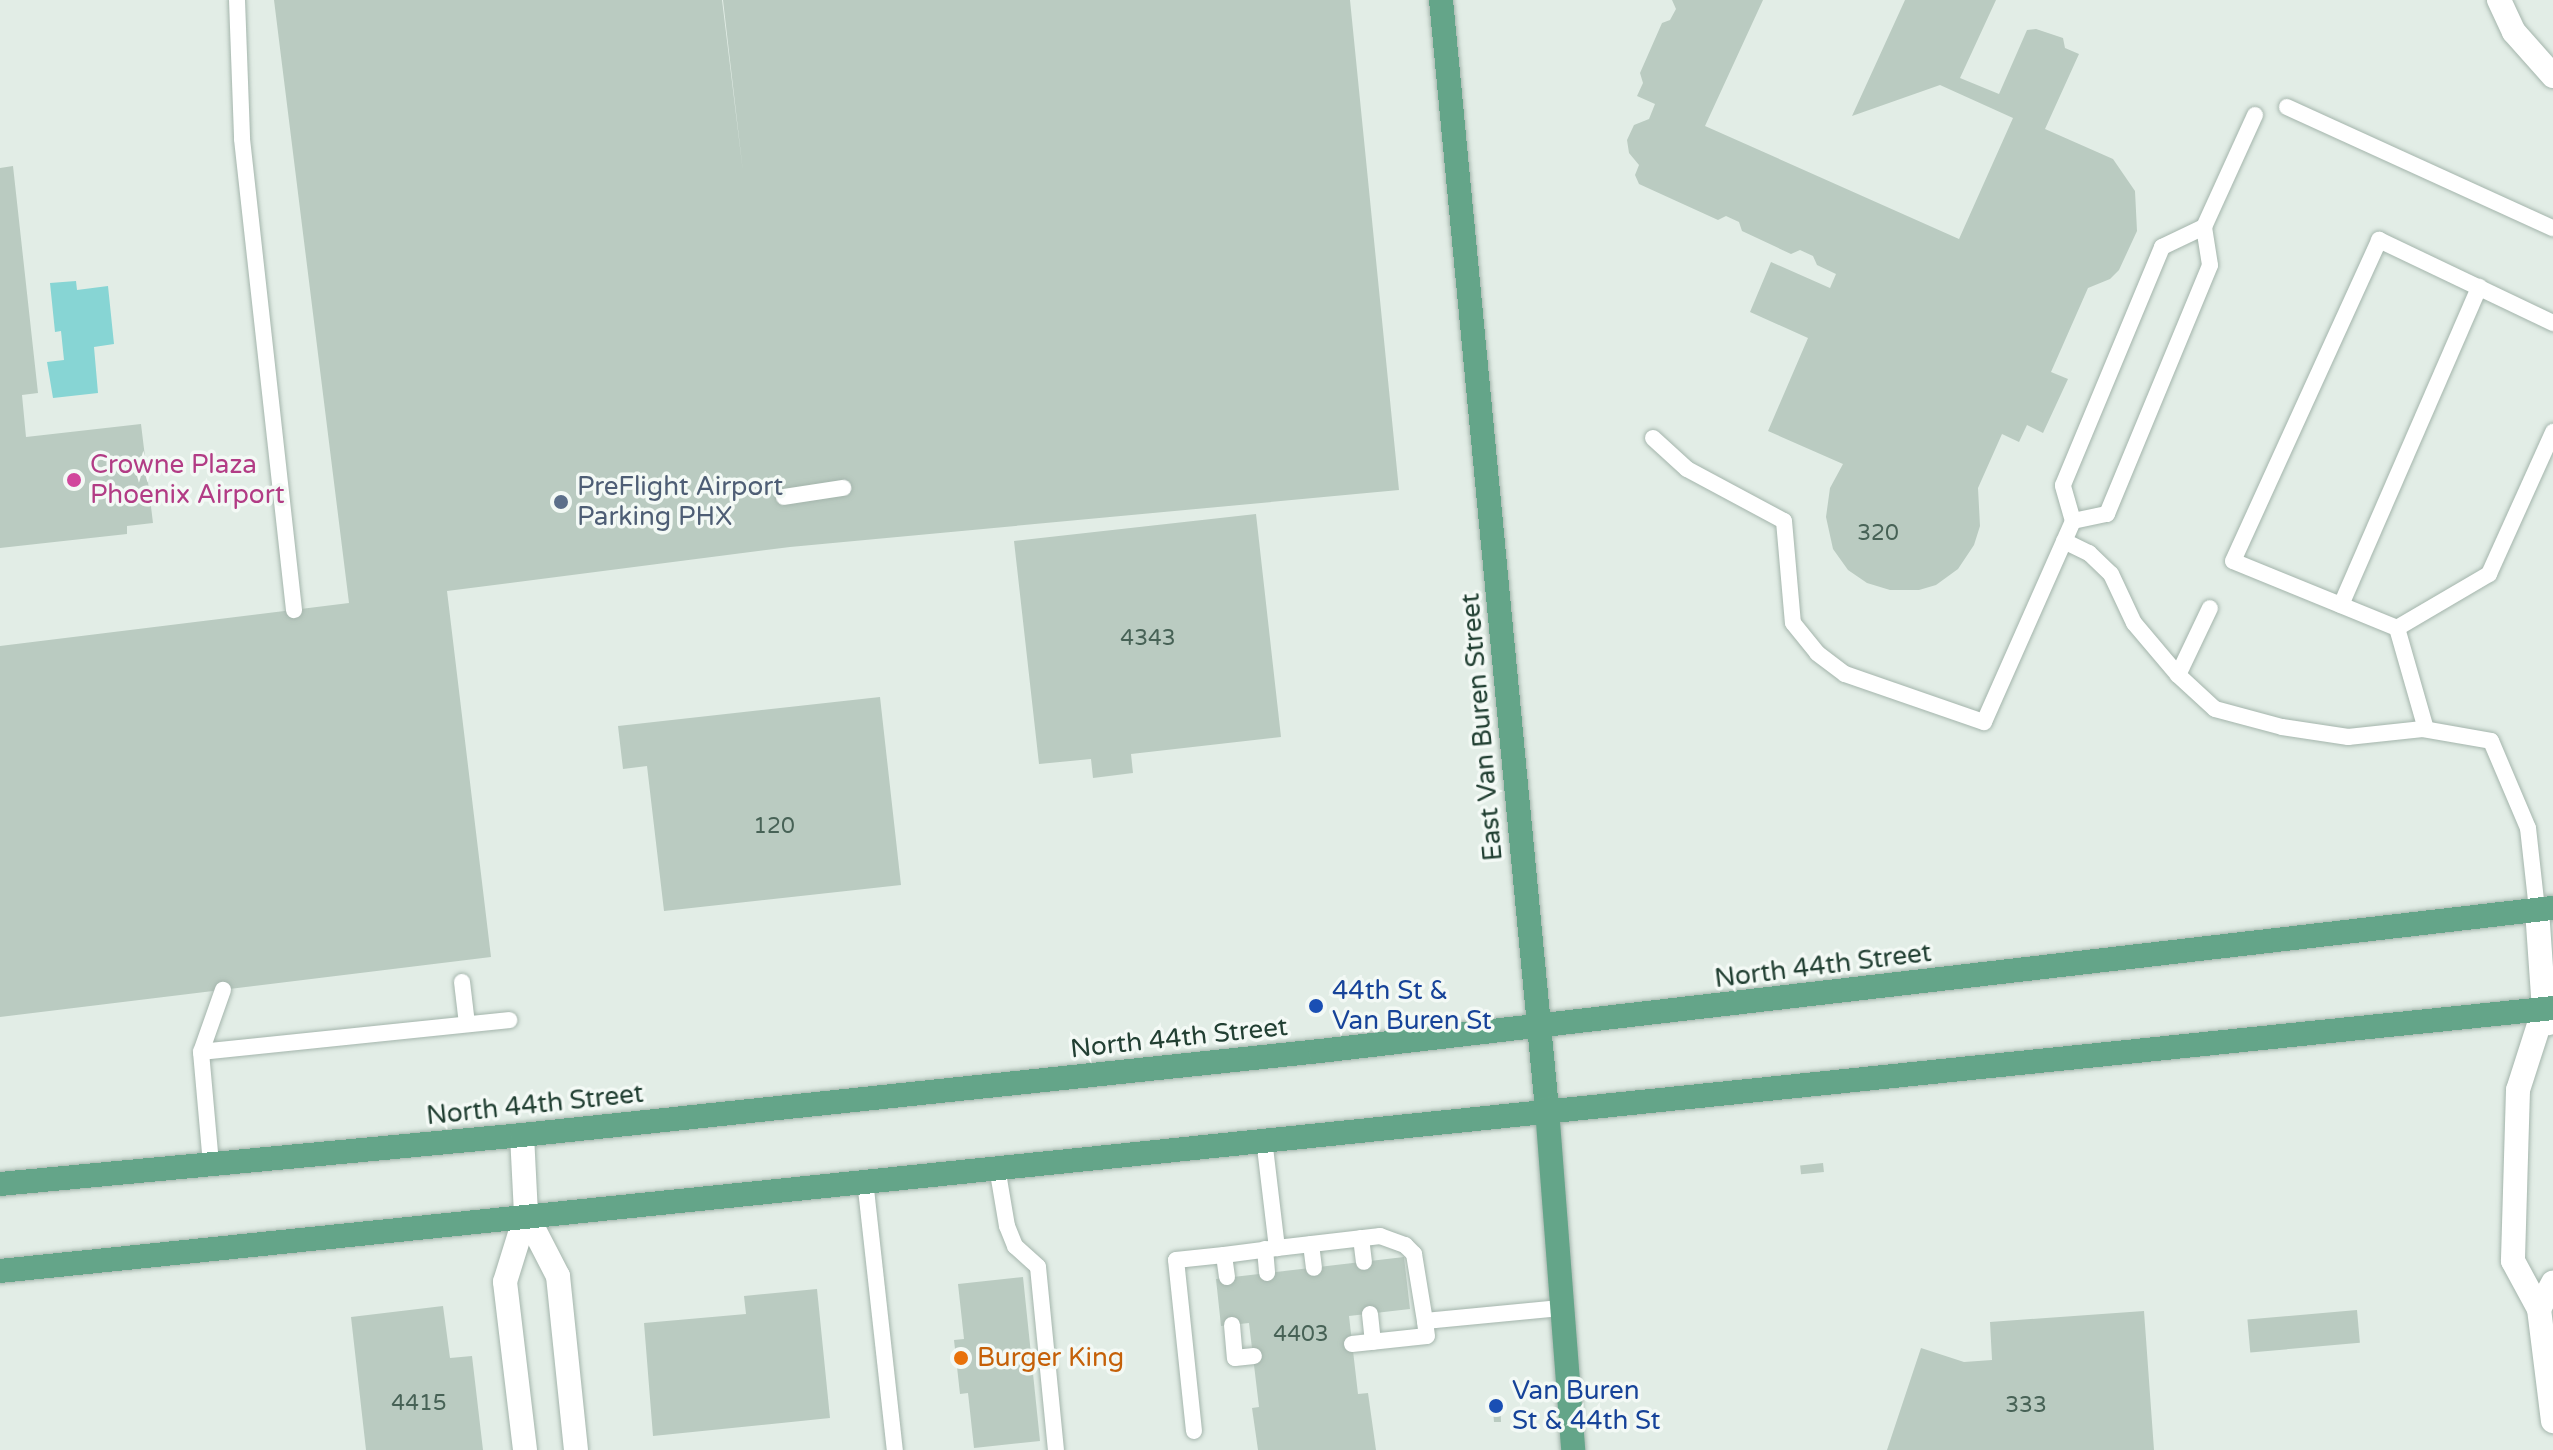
<!DOCTYPE html>
<html>
<head>
<meta charset="utf-8">
<style>
	body { margin:0 }
	#map { position:relative; width:2553px; height:1450px; overflow:hidden; background:#e2ede6; font-family:"Varela Round",sans-serif }
	div>[style] { position:absolute }
	.water>* { inset:0; background:#87d5d4 }
	.building>* { inset:0; background:#bacbc1; transform-origin:0 0 }
	.roads { filter:drop-shadow(0 0 2px #a4b5ac) drop-shadow(0 0 2px #a4b5ac) }
	.service>* { height:16px; margin:-8px; padding:0 8px; transform-origin:8px; border-radius:8px; background:#fff }
	.minor>* { height:24px; margin:-12px; padding:0 12px; transform-origin:12px; border-radius:12px; background:#fff }
	.primary>* { height:24px; margin:-12px; padding:0 12px; transform-origin:12px; border-radius:12px; background:#64a589 }
	.dots>* { width:22px; height:22px; translate:-50% -50%; box-sizing:border-box; border:4px solid #f3f9f5; border-radius:50% }
	span { translate:-50% -50%; white-space:nowrap; text-align:center; line-height:1.15; -webkit-text-stroke:7px #f3f9f5; paint-order:stroke }
	.number-label { font-size:22px; color:#476256 }
	.number-label span { -webkit-text-stroke-width:0 }
	.hotel-label { font-size:26px; color:#b23c85 }
	.left { translate:0 -50%; text-align:left }
	.service-label { font-size:26px; color:#4e5e75 }
	.street-label { font-size:26px; color:#213f32 }
	.transit-label { font-size:26px; color:#164399 }
	.food-label { font-size:26px; color:#c56008 }
</style>
</head>
<body>
<div id="map">
	<div class="water">
		<i style="clip-path:polygon(76px 281px,77px 290px,108px 286px,114px 344px,94px 347px,98px 393px,53px 398px,47px 362px,64px 360px,61px 331px,55px 332px,50px 283px)"></i>
	</div>
	<div class="building">
		<i style="clip-path:polygon(274px 0,722px 0,743px 172px,723px 0,1350px 0,1399px 490px,790px 547px,447px 591px,491px 957px,0 1017px,0 646px,349px 603px)"></i>
		<i style="clip-path:polygon(1672px 0,1763px 0,1705px 126px,1959px 239px,2013px 118px,1940px 85px,1852px 116px,1905px 0,1996px 0,1960px 78px,1999px 94px,2027px 30px,2036px 29px,2063px 38px,2065px 48px,2079px 54px,2045px 129px,2113px 159px,2135px 191px,2137px 231px,2119px 270px,2110px 279px,2088px 288px,2051px 372px,2068px 379px,2043px 433px,2027px 425px,2019px 442px,2002px 434px,1978px 488px,1980px 526px,1974px 545px,1958px 569px,1936px 585px,1919px 590px,1890px 590px,1867px 583px,1848px 570px,1833px 549px,1826px 517px,1830px 488px,1843px 464px,1768px 431px,1808px 338px,1750px 312px,1771px 262px,1830px 288px,1836px 274px,1817px 265px,1813px 256px,1800px 250px,1791px 254px,1742px 231px,1739px 222px,1726px 216px,1718px 220px,1639px 184px,1635px 175px,1639px 165px,1629px 153px,1627px 140px,1634px 125px,1649px 119px,1655px 104px,1637px 96px,1643px 83px,1640px 73px,1662px 23px,1670px 20px,1676px 9px)"></i>
		<i style="clip-path:polygon(13px 166px,38px 393px,22px 395px,26px 437px,141px 424px,153px 523px,127px 526px,127px 534px,0 548px,0 168px)"></i>
		<i style="clip-path:polygon(1256px 514px,1281px 737px,1131px 754px,1133px 773px,1093px 778px,1091px 759px,1039px 764px,1014px 541px)"></i>
		<i style="clip-path:polygon(880px 697px,901px 885px,664px 911px,647px 766px,623px 769px,618px 726px)"></i>
		<i style="left:1823px;top:1163px;width:9px;height:23px;rotate:84deg"></i>
		<i style="clip-path:polygon(1404px 1257px,1410px 1309px,1349px 1316px,1358px 1394px,1368px 1393px,1376px 1450px,1258px 1450px,1252px 1408px,1259px 1407px,1249px 1323px,1221px 1326px,1216px 1279px)"></i>
		<i style="clip-path:polygon(1023px 1277px,1040px 1441px,974px 1448px,968px 1393px,960px 1394px,954px 1340px,964px 1339px,958px 1284px)"></i>
		<i style="clip-path:polygon(817px 1289px,830px 1418px,653px 1436px,644px 1323px,746px 1314px,744px 1296px)"></i>
		<i style="clip-path:polygon(443px 1306px,450px 1358px,472px 1356px,483px 1450px,366px 1450px,351px 1317px)"></i>
		<i style="left:2357px;top:1310px;width:33px;height:110px;rotate:85deg"></i>
		<i style="clip-path:polygon(2144px 1311px,2154px 1450px,1887px 1450px,1921px 1348px,1964px 1362px,1992px 1360px,1990px 1322px)"></i>
		<i style="clip-path:polygon(1492px 1398px,1500px 1398px,1501px 1422px,1494px 1422px)"></i>
	</div>
	<div class="roads">
		<div class="service">
			<i style="left:237px;top:0;width:139px;rotate:87.9deg"></i>
			<i style="left:242px;top:139px;width:474px;rotate:83.7deg"></i>
			<i style="left:2287px;top:107px;width:292px;rotate:24.5deg"></i>
			<i style="left:1653px;top:438px;width:46px;rotate:42.4deg"></i>
			<i style="left:1687px;top:469px;width:110px;rotate:28.2deg"></i>
			<i style="left:1784px;top:521px;width:102px;rotate:85deg"></i>
			<i style="left:1793px;top:623px;width:38px;rotate:51deg"></i>
			<i style="left:1817px;top:653px;width:35px;rotate:37deg"></i>
			<i style="left:1845px;top:674px;width:147px;rotate:19.1deg"></i>
			<i style="left:1984px;top:722px;width:220px;rotate:-66.1deg"></i>
			<i style="left:2073px;top:521px;width:37px;rotate:-106deg"></i>
			<i style="left:2063px;top:485px;width:258px;rotate:-67.4deg"></i>
			<i style="left:2162px;top:247px;width:47px;rotate:-25.5deg"></i>
			<i style="left:784px;top:497px;width:60px;rotate:-8.7deg"></i>
			<i style="left:2073px;top:521px;width:35px;rotate:-12deg"></i>
			<i style="left:2107px;top:514px;width:269px;rotate:-67.5deg"></i>
			<i style="left:2210px;top:265px;width:38px;rotate:-99deg"></i>
			<i style="left:2204px;top:227px;width:123px;rotate:-65.5deg"></i>
			<i style="left:2064px;top:541px;width:28px;rotate:26deg"></i>
			<i style="left:2089px;top:553px;width:30px;rotate:44deg"></i>
			<i style="left:2111px;top:574px;width:54px;rotate:64.9deg"></i>
			<i style="left:2134px;top:623px;width:68px;rotate:49.8deg"></i>
			<i style="left:2178px;top:675px;width:50px;rotate:42.6deg"></i>
			<i style="left:2215px;top:709px;width:69px;rotate:15deg"></i>
			<i style="left:2282px;top:727px;width:67px;rotate:8.6deg"></i>
			<i style="left:2348px;top:737px;width:75px;rotate:-6.1deg"></i>
			<i style="left:2423px;top:729px;width:69px;rotate:10deg"></i>
			<i style="left:2491px;top:741px;width:95px;rotate:67deg"></i>
			<i style="left:2528px;top:828px;width:82px;rotate:83.7deg"></i>
			<i style="left:2341px;top:605px;width:347px;rotate:-66.5deg"></i>
			<i style="left:2397px;top:628px;width:177px;rotate:-157.8deg"></i>
			<i style="left:2233px;top:561px;width:353px;rotate:-65.5deg"></i>
			<i style="left:2379px;top:240px;width:193px;rotate:25.5deg"></i>
			<i style="left:2397px;top:628px;width:107px;rotate:-30.4deg"></i>
			<i style="left:2489px;top:574px;width:156px;rotate:-65.7deg"></i>
			<i style="left:2397px;top:628px;width:105px;rotate:74deg"></i>
			<i style="left:2178px;top:675px;width:74px;rotate:-64.5deg"></i>
			<i style="left:462px;top:982px;width:42px;rotate:83.2deg"></i>
			<i style="left:201px;top:1052px;width:66px;rotate:-70.5deg"></i>
			<i style="left:1264px;top:1139px;width:110px;rotate:83.2deg"></i>
			<i style="left:1277px;top:1248px;width:104px;rotate:-6.6deg"></i>
			<i style="left:1380px;top:1236px;width:27px;rotate:20deg"></i>
			<i style="left:1405px;top:1245px;width:13px;rotate:45deg"></i>
			<i style="left:1414px;top:1254px;width:68px;rotate:80.7deg"></i>
			<i style="left:1425px;top:1321px;width:136px;rotate:-5.5deg"></i>
			<i style="left:211px;top:1164px;width:112px;rotate:-95.1deg"></i>
			<i style="left:201px;top:1052px;width:310px;rotate:-5.9deg"></i>
			<i style="left:997px;top:1167px;width:60px;rotate:80.4deg"></i>
			<i style="left:1007px;top:1226px;width:22px;rotate:68deg"></i>
			<i style="left:1015px;top:1246px;width:31px;rotate:42deg"></i>
			<i style="left:1038px;top:1267px;width:184px;rotate:84.4deg"></i>
			<i style="left:865px;top:1180px;width:272px;rotate:83.7deg"></i>
			<i style="left:1361px;top:1238px;width:24px;rotate:83deg"></i>
			<i style="left:1311px;top:1244px;width:24px;rotate:83deg"></i>
			<i style="left:1265px;top:1249px;width:24px;rotate:85deg"></i>
			<i style="left:1227px;top:1277px;width:22px;rotate:-98deg"></i>
			<i style="left:1224px;top:1255px;width:53px;rotate:-7.5deg"></i>
			<i style="left:1370px;top:1314px;width:28px;rotate:84deg"></i>
			<i style="left:1232px;top:1325px;width:33px;rotate:85deg"></i>
			<i style="left:1235px;top:1358px;width:19px;rotate:-6deg"></i>
			<i style="left:1352px;top:1344px;width:75px;rotate:-6.1deg"></i>
			<i style="left:1427px;top:1336px;width:15px;rotate:-98deg"></i>
			<i style="left:1194px;top:1431px;width:172px;rotate:-96deg"></i>
			<i style="left:1176px;top:1260px;width:48px;rotate:-5.9deg"></i>
		</div>
		<div class="minor">
			<i style="left:2499px;top:0;width:35px;rotate:65deg"></i>
			<i style="left:2514px;top:32px;width:59px;rotate:48.4deg"></i>
			<i style="left:2537px;top:910px;width:99px;rotate:86deg"></i>
			<i style="left:2544px;top:1009px;width:15px;rotate:70deg"></i>
			<i style="left:2544px;top:1009px;width:85px;rotate:107.8deg"></i>
			<i style="left:2518px;top:1090px;width:171px;rotate:91.7deg"></i>
			<i style="left:2513px;top:1261px;width:55px;rotate:61.6deg"></i>
			<i style="left:2539px;top:1309px;width:113px;rotate:82.9deg"></i>
			<i style="left:522px;top:1135px;width:79px;rotate:87.1deg"></i>
			<i style="left:526px;top:1214px;width:71px;rotate:107.2deg"></i>
			<i style="left:505px;top:1282px;width:169px;rotate:83.2deg"></i>
			<i style="left:526px;top:1214px;width:70px;rotate:62.7deg"></i>
			<i style="left:558px;top:1276px;width:175px;rotate:84.1deg"></i>
			<i style="left:2539px;top:1309px;width:30px;rotate:-62deg"></i>
		</div>
		<div class="primary">
			<i style="left:1441px;top:0;width:1114px;rotate:84.54deg"></i>
			<i style="left:1547px;top:1109px;width:342px;rotate:85.6deg"></i>
			<i style="left:0;top:1184px;width:524px;rotate:-5.36deg"></i>
			<i style="left:522px;top:1135px;width:802px;rotate:-6.01deg"></i>
			<i style="left:1320px;top:1051px;width:1241px;rotate:-6.62deg"></i>
			<i style="left:0;top:1271px;width:2567px;rotate:-5.88deg"></i>
		</div>
	</div>
	<div class="dots">
		<i style="left:74px;top:480px;background:#d1479c"></i>
		<i style="left:561px;top:502px;background:#5c6f8a"></i>
		<i style="left:1316px;top:1006px;background:#1a4fb4"></i>
		<i style="left:961px;top:1358px;background:#e8710a"></i>
		<i style="left:1496px;top:1406px;background:#1a4fb4"></i>
	</div>
	<div class="number-label">
		<span style="left:1878px;top:534px">320</span>
		<span style="left:1148px;top:639px">4343</span>
		<span style="left:774px;top:827px">120</span>
		<span style="left:1301px;top:1335px">4403</span>
		<span style="left:419px;top:1404px">4415</span>
		<span style="left:2026px;top:1406px">333</span>
	</div>
	<div class="hotel-label">
		<span class="left" style="left:90px;top:480px">Crowne Plaza<br>Phoenix Airport</span>
	</div>
	<div class="service-label">
		<span class="left" style="left:577px;top:502px">PreFlight Airport<br>Parking PHX</span>
	</div>
	<div class="street-label">
		<span style="left:1482px;top:727px;rotate:-95deg">East Van Buren Street</span>
		<span style="left:1823px;top:966px;rotate:-7deg">North 44th Street</span>
		<span style="left:1179px;top:1038px;rotate:-6deg">North 44th Street</span>
		<span style="left:535px;top:1105px;rotate:-6deg">North 44th Street</span>
	</div>
	<div class="transit-label">
		<span class="left" style="left:1332px;top:1006px">44th St &amp;<br>Van Buren St</span>
		<span class="left" style="left:1512px;top:1406px">Van Buren<br>St &amp; 44th St</span>
	</div>
	<div class="food-label">
		<span class="left" style="left:977px;top:1358px">Burger King</span>
	</div>
</div>
</body>
</html>
